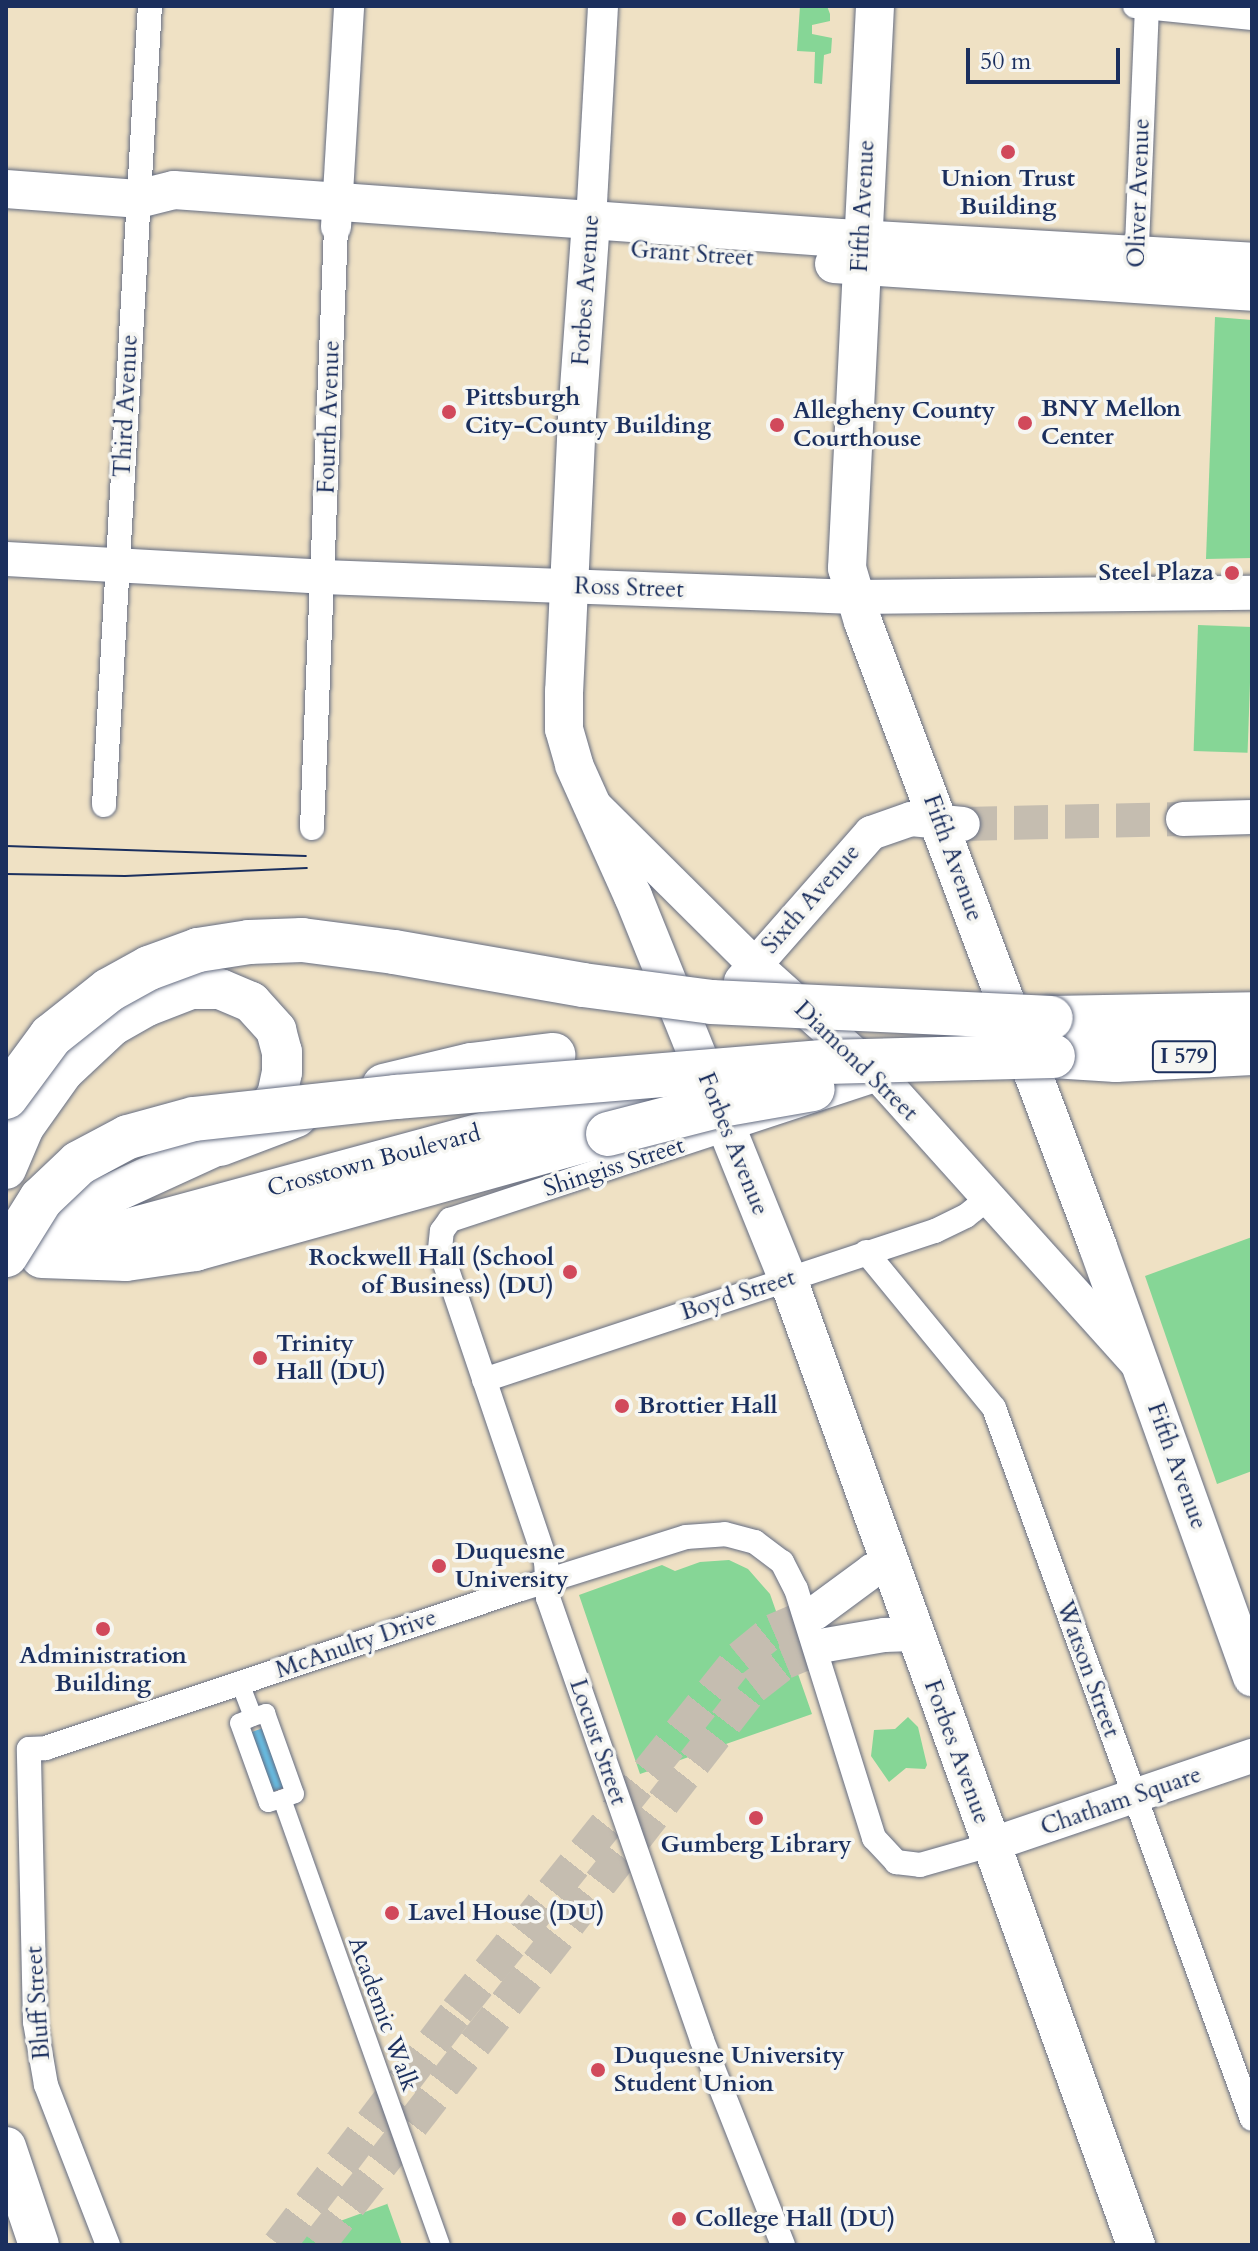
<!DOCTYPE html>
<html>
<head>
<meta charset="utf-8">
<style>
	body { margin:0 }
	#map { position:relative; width:1258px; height:2251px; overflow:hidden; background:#efe1c4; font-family:Cardo,serif }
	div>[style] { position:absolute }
	.green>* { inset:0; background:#86d696; transform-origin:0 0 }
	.water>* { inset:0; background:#68bfe5; transform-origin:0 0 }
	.secondary-tunnel>* { height:34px; margin-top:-17px; transform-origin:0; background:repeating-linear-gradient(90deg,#c5bdb0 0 34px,transparent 0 51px) }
	.roads { filter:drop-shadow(0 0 2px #656d82) drop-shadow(0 0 2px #656d82) }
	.pedestrian>* { height:18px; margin:-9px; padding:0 9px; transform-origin:9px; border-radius:9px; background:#fff }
	.minor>* { height:24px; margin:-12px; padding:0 12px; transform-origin:12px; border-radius:12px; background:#fff }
	.tertiary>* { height:30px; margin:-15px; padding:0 15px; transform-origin:15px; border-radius:15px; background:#fff }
	.secondary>* { height:34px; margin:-17px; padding:0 17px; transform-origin:17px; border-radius:17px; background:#fff }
	.primary>* { height:38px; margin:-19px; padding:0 19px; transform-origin:19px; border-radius:19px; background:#fff }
	.trunk>* { height:40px; margin:-20px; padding:0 20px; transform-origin:20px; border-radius:20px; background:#fff }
	.motorway>* { height:44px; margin:-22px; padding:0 22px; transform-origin:22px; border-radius:22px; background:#fff }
	.tram>* { height:2px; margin:-1px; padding:0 1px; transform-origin:1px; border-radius:1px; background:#1b2f5e }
	.bridges { filter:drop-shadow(0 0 2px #656d82) drop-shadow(0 0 2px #656d82) }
	.motorway-bridge>* { height:44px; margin:-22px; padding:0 22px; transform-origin:22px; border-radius:22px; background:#fff }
	.dots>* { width:22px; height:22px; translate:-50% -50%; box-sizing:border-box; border:4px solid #f6f6f2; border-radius:50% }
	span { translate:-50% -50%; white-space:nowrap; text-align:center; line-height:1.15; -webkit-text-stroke:7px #f6f6f2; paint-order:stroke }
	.shield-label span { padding:2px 6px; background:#f6f6f2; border:2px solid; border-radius:6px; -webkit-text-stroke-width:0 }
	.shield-label { font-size:22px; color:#1b2f5e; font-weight:700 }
	.poi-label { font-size:24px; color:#1b2f5e; font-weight:700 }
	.left { translate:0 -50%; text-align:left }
	.right { translate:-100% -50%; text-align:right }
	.street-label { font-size:24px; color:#1b2f5e }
	.frame { position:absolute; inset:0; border:8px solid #1b2f5e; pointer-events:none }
	.scale { position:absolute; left:966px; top:48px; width:154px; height:36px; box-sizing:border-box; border:4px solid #1b2f5e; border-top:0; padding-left:10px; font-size:24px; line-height:28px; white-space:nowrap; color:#1b2f5e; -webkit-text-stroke:6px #f6f6f2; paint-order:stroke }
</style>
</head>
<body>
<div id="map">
	<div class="green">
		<i style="clip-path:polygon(800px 6px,827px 6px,830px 14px,830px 21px,812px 25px,812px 34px,832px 38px,831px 53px,824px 55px,822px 84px,814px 83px,815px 52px,797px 51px)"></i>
		<i style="clip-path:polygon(1215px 317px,1252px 320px,1252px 558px,1206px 559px)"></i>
		<i style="left:1198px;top:625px;width:54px;height:126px;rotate:2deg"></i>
		<i style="clip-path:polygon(1252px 1237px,1252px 1471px,1217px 1484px,1145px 1276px)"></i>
		<i style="clip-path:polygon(729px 1560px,748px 1569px,770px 1594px,812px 1714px,640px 1774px,579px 1595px,662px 1565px,675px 1571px,700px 1562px)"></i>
		<i style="clip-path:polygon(908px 1717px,918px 1727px,927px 1765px,925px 1769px,906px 1768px,889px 1782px,871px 1756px,874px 1730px,895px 1729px)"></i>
		<i style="clip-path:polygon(387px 2203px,402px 2245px,274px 2245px,387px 2204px)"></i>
	</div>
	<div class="water">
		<i style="left:263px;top:1728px;width:63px;height:14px;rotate:70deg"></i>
	</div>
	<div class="secondary-tunnel">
		<i style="left:963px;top:824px;width:220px;rotate:-1.3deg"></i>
		<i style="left:279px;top:2245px;width:294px;rotate:-52.7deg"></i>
		<i style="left:457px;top:2011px;width:452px;rotate:-51.3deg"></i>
		<i style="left:740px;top:1658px;width:43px;rotate:-39.3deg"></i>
		<i style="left:773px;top:1631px;width:46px;rotate:-23.2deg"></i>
		<i style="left:318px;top:2245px;width:708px;rotate:-52.06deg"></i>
		<i style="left:753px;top:1687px;width:41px;rotate:-38deg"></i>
		<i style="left:785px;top:1662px;width:44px;rotate:-22.5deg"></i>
	</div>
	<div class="roads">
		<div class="pedestrian">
			<i style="left:240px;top:1683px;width:36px;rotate:69deg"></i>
			<i style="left:253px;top:1717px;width:14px;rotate:-17deg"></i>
			<i style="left:266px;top:1713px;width:86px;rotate:70.3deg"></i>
			<i style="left:295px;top:1794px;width:14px;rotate:159deg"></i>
			<i style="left:282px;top:1799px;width:473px;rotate:70.4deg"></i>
			<i style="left:253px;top:1717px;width:15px;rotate:157deg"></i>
			<i style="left:239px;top:1723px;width:85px;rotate:70.1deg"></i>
			<i style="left:268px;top:1803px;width:15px;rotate:-16deg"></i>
		</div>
		<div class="minor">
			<i style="left:1135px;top:6px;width:118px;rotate:5.9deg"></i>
			<i style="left:1136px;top:269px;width:263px;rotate:-87.6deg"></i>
			<i style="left:104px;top:805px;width:800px;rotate:-86.71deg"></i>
			<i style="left:312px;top:828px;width:601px;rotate:-87.71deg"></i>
			<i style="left:866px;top:1252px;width:202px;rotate:50.6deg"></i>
			<i style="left:994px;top:1408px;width:756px;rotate:70.06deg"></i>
			<i style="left:484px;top:1380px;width:475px;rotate:-18.3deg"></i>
			<i style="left:935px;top:1231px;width:34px;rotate:-26deg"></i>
			<i style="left:966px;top:1216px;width:27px;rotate:-39deg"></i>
			<i style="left:108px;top:2245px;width:172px;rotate:-111.2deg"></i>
			<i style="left:46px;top:2085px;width:64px;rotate:-99.9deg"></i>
			<i style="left:35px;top:2022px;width:273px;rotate:-91.3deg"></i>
			<i style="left:29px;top:1749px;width:17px;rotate:-3deg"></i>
			<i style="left:46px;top:1748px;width:501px;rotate:-18.51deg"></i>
			<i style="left:521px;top:1589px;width:173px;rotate:-17.5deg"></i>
			<i style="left:686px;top:1537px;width:39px;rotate:-4deg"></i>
			<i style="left:725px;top:1534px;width:31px;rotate:15deg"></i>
			<i style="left:755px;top:1542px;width:34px;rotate:37deg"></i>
			<i style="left:782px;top:1562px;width:30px;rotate:63deg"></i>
			<i style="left:796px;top:1589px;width:261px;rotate:72.6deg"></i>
			<i style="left:874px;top:1838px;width:33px;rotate:47deg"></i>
			<i style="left:896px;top:1862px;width:24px;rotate:7deg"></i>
			<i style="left:920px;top:1865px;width:73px;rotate:-15.9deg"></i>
			<i style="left:783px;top:2245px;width:220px;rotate:-111.6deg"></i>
			<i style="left:702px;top:2040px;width:468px;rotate:-109.2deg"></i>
			<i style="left:548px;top:1598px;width:36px;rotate:-93deg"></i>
			<i style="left:546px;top:1562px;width:330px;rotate:-108.7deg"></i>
			<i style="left:440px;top:1249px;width:18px;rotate:-84deg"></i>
			<i style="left:442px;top:1231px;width:14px;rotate:-54deg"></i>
			<i style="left:450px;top:1220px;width:454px;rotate:-18.2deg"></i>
		</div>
		<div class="tertiary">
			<i style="left:591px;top:221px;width:215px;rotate:-86.8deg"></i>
			<i style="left:336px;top:227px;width:221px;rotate:-86.6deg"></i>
		</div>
		<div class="secondary">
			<i style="left:6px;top:559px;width:318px;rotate:3.2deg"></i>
			<i style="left:323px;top:577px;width:532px;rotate:2.15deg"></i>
			<i style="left:855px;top:597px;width:397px;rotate:-0.6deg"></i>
			<i style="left:597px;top:808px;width:221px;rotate:44.8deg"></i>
			<i style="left:754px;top:964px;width:171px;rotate:41.9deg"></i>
			<i style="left:881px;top:1078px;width:383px;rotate:48.1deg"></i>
			<i style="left:1183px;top:819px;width:69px;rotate:-1.7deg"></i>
			<i style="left:741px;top:981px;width:197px;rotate:-48.7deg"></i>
			<i style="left:871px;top:833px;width:42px;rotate:-19.3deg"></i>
			<i style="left:911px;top:819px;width:52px;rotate:5.5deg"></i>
			<i style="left:815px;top:1613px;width:71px;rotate:-36.4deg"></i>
			<i style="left:872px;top:1571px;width:19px;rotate:-18deg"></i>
			<i style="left:826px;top:1645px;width:59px;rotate:-9.8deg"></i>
			<i style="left:884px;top:1635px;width:30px;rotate:-2deg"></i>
			<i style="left:990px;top:1845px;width:277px;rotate:-18.8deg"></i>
		</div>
		<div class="primary">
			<i style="left:875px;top:6px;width:563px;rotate:92.85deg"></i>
			<i style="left:847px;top:568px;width:56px;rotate:73.5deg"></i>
			<i style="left:863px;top:622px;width:668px;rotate:69.39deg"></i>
			<i style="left:1098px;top:1247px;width:457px;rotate:70.3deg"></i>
			<i style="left:6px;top:189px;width:132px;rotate:4.3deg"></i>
			<i style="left:138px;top:199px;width:37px;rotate:-14deg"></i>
			<i style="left:174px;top:190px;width:668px;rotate:4.12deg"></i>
			<i style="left:840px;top:238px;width:413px;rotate:3.3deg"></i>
			<i style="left:591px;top:221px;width:197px;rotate:94.1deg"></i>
			<i style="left:577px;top:418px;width:273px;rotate:92.7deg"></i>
			<i style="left:564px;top:691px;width:38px;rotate:90deg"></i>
			<i style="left:564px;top:729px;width:37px;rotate:74deg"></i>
			<i style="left:574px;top:765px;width:144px;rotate:65.8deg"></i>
			<i style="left:633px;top:896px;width:413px;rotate:68deg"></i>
			<i style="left:788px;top:1279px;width:1027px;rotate:70.19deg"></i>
			<i style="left:834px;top:264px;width:419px;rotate:3.8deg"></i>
			<i style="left:52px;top:1252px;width:29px;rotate:-22deg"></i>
			<i style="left:79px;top:1241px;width:544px;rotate:-15.14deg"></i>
			<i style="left:604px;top:1099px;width:33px;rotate:-21deg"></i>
		</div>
		<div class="trunk">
			<i style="left:6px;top:1169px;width:46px;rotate:-66.8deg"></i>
			<i style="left:24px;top:1127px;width:67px;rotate:-54.7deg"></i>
			<i style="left:63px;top:1072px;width:67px;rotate:-43.2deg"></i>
			<i style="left:112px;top:1026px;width:40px;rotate:-29.7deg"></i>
			<i style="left:147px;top:1006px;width:47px;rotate:-21.1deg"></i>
			<i style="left:191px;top:989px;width:29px"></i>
			<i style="left:220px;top:989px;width:34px;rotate:23deg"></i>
			<i style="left:251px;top:1002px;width:38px;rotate:48deg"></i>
			<i style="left:276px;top:1030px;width:23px;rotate:75deg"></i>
			<i style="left:282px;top:1052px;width:20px;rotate:90deg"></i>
			<i style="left:282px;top:1072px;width:24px;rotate:102deg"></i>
			<i style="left:277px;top:1095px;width:27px;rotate:124deg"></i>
			<i style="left:262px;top:1117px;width:50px;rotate:147.3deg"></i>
			<i style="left:220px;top:1144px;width:146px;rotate:155.4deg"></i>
			<i style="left:87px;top:1205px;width:92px;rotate:152deg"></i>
			<i style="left:6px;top:2147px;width:103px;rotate:71.4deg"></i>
		</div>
		<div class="motorway">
			<i style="left:1051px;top:1018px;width:201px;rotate:-1.1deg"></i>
			<i style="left:1053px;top:1056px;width:63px;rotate:3.6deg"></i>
			<i style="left:1116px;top:1060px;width:136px;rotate:-2.9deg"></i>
			<i style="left:384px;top:1086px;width:89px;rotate:-13.6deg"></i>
			<i style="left:471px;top:1065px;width:83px;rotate:-7deg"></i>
			<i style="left:220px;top:1144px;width:81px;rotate:-20.9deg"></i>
			<i style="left:42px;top:1256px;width:84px;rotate:2deg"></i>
			<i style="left:126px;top:1259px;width:70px;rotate:-8.2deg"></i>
			<i style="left:195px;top:1249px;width:429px;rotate:-15.6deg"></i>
		</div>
	</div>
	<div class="tram">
		<i style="left:6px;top:846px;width:300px;rotate:1.9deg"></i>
		<i style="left:6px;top:874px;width:119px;rotate:1deg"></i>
		<i style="left:125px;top:876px;width:182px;rotate:-2.5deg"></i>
	</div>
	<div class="bridges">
		<div class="motorway-bridge">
			<i style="left:6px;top:1097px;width:76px;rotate:-53.6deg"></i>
			<i style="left:51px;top:1036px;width:74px;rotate:-38.4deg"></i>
			<i style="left:109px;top:990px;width:46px;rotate:-28.8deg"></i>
			<i style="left:149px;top:968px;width:52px;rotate:-20.2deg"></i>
			<i style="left:198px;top:950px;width:52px;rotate:-8.9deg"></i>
			<i style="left:249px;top:942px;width:53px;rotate:-2.2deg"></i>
			<i style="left:302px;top:940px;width:93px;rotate:7.4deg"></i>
			<i style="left:394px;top:952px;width:192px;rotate:9.9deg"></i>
			<i style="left:583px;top:985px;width:130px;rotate:7.5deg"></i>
			<i style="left:712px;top:1002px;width:339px;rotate:2.7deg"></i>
			<i style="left:608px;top:1134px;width:117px;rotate:-14.4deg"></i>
			<i style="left:721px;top:1105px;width:93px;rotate:-9.9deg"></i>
			<i style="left:6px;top:1255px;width:66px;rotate:-58deg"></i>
			<i style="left:41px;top:1199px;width:52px;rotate:-43.5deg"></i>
			<i style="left:79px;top:1163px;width:55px;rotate:-28deg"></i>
			<i style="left:128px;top:1137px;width:68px;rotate:-15.3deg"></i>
			<i style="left:194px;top:1119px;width:203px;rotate:-6.2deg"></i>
			<i style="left:396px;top:1097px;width:431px;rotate:-4.7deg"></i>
			<i style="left:826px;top:1062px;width:227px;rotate:-1.5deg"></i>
		</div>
	</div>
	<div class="dots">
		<i style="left:1008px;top:152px;background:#d1495b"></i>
		<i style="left:449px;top:412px;background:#d1495b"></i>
		<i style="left:1025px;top:423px;background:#d1495b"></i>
		<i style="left:777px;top:425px;background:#d1495b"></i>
		<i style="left:1232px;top:573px;background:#d1495b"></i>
		<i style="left:570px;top:1272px;background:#d1495b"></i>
		<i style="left:260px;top:1358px;background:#d1495b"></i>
		<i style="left:622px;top:1406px;background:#d1495b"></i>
		<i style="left:439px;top:1566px;background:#d1495b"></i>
		<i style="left:103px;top:1629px;background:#d1495b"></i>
		<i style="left:756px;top:1818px;background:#d1495b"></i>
		<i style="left:392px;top:1913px;background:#d1495b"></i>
		<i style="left:598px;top:2070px;background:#d1495b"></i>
		<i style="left:679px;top:2219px;background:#d1495b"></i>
	</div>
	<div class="shield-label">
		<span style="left:1184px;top:1057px">I 579</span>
	</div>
	<div class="poi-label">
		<span style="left:1008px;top:193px">Union Trust<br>Building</span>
		<span class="left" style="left:465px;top:412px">Pittsburgh<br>City-County Building</span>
		<span class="left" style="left:1041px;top:423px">BNY Mellon<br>Center</span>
		<span class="left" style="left:793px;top:425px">Allegheny County<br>Courthouse</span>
		<span class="right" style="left:1214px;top:573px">Steel Plaza</span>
		<span class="right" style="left:554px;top:1272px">Rockwell Hall (School<br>of Business) (DU)</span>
		<span class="left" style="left:276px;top:1358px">Trinity<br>Hall (DU)</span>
		<span class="left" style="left:638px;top:1406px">Brottier Hall</span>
		<span class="left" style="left:455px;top:1566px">Duquesne<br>University</span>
		<span style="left:103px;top:1670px">Administration<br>Building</span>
		<span style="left:756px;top:1845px">Gumberg Library</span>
		<span class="left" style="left:408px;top:1913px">Lavel House (DU)</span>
		<span class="left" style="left:614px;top:2070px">Duquesne University<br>Student Union</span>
		<span class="left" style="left:695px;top:2219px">College Hall (DU)</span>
	</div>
	<div class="street-label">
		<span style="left:1139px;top:193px;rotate:-88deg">Oliver Avenue</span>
		<span style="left:863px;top:206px;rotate:-87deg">Fifth Avenue</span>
		<span style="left:692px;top:254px;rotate:4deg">Grant Street</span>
		<span style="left:586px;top:290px;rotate:-86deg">Forbes Avenue</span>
		<span style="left:126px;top:406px;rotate:-87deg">Third Avenue</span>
		<span style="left:329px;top:417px;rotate:-88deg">Fourth Avenue</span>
		<span style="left:629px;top:588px;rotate:2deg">Ross Street</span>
		<span style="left:953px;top:858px;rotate:70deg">Fifth Avenue</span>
		<span style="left:811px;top:899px;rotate:-49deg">Sixth Avenue</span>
		<span style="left:856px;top:1061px;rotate:44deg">Diamond Street</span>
		<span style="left:733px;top:1144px;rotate:68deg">Forbes Avenue</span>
		<span style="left:374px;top:1161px;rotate:-15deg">Crosstown Boulevard</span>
		<span style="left:614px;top:1167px;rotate:-18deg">Shingiss Street</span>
		<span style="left:738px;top:1295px;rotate:-18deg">Boyd Street</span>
		<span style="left:1177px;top:1466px;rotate:70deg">Fifth Avenue</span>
		<span style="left:356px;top:1644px;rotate:-19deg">McAnulty Drive</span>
		<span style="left:1088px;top:1669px;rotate:70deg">Watson Street</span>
		<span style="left:598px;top:1742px;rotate:71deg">Locust Street</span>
		<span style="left:957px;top:1752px;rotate:70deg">Forbes Avenue</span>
		<span style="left:1121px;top:1801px;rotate:-19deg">Chatham Square</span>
		<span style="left:38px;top:2003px;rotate:-94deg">Bluff Street</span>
		<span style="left:383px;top:2014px;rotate:70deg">Academic Walk</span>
	</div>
	<div class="frame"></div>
	<div class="scale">50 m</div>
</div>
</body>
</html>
